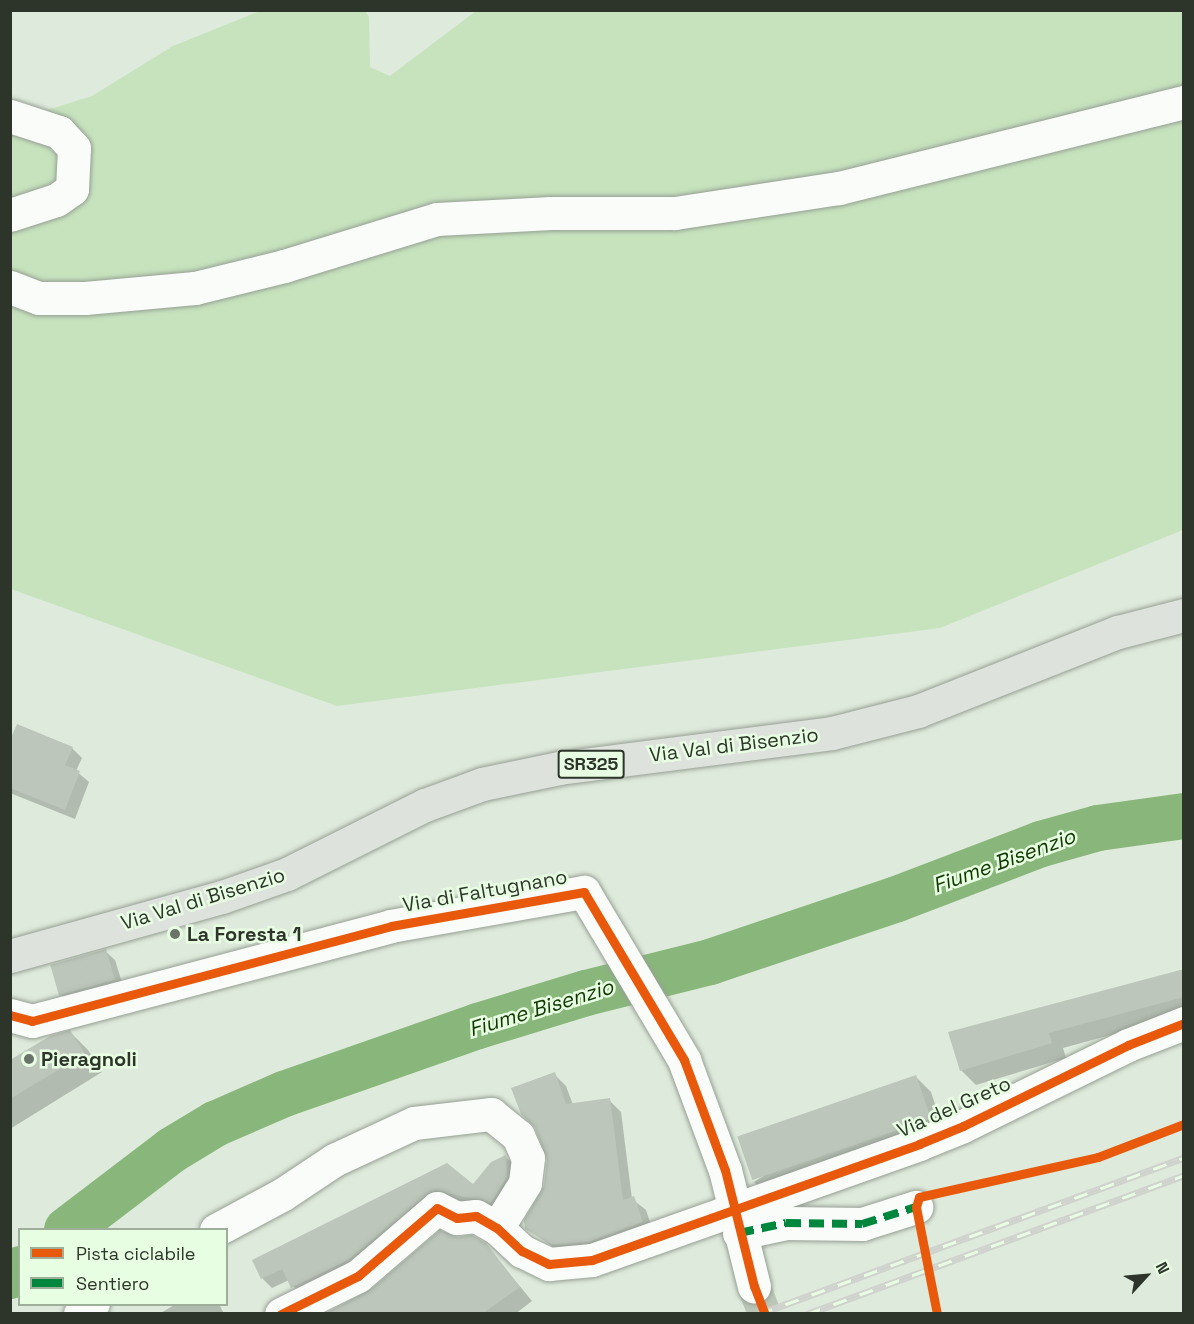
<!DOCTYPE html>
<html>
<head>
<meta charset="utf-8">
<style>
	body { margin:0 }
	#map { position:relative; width:1194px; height:1324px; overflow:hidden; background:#deeadb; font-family:"Space Grotesk",sans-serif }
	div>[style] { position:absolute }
	.green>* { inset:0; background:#c6e3bd }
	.shadow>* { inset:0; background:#0003 }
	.river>* { height:46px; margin:-23px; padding:0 23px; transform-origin:23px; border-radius:23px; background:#89b77b }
	.building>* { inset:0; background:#bdc6bb; transform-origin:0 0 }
	.minor-tunnel>* { height:33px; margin-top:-16.5px; transform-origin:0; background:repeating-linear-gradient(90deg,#bbc6b8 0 33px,transparent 0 49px) }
	.roads { filter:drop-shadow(0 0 2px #969f94) drop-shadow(0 0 2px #969f94) }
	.minor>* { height:33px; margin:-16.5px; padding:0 16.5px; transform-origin:16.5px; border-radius:16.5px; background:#fafcfa }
	.major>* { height:33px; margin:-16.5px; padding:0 16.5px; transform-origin:16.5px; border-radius:16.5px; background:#dde2dc }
	.rail>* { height:7px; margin-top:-3.5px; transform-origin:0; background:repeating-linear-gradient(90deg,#e8fee2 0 14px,#cfd2cd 0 28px); box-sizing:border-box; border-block:2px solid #cfd2cd }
	.quiet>* { height:8px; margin-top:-4px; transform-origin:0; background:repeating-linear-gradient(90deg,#00873e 0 15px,transparent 0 23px) }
	.cycleway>* { height:9px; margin:-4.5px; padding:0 4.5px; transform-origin:4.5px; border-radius:4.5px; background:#e8590c }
	.dots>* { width:16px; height:16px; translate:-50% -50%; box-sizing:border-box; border:3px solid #e8fee2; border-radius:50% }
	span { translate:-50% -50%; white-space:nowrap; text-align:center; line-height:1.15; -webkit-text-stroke:5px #e8fee2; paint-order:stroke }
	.shield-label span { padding:2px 4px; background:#e8fee2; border:2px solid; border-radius:4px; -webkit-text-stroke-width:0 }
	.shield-label { font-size:18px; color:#2d352b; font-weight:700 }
	.street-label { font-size:20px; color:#2d352b }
	.poi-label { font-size:20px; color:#2d352b; font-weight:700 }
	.left { translate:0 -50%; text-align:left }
	.water-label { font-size:21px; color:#103800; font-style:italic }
	.frame { position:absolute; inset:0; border:12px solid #2d352b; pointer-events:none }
	.legend { position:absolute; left:18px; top:1228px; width:210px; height:78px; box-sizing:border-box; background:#e8fee2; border:2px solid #9dae99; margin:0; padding:8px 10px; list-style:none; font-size:18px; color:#2d352b }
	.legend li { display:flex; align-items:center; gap:12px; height:30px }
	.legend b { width:30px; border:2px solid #9dae99 }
	.north { position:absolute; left:1116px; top:1246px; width:60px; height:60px; -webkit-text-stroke:4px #e8fee2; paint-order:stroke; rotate:64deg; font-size:16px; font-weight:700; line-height:24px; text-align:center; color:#2d352b }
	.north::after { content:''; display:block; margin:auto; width:21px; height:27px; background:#2d352b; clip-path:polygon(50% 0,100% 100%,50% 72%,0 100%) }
</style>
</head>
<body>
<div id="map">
	<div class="green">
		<i style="clip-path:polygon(260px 11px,365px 11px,369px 17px,370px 67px,390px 76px,476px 11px,1183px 11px,1183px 530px,940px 628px,337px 706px,11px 589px,10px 109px,47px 110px,92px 96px,173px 46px)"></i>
	</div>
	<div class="shadow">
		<i style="clip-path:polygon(10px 745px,72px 748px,82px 758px,76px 771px,89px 782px,75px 819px,10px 793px)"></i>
		<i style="clip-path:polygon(105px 951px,115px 960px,124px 989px,70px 1004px,60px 994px,52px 965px)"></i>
		<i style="clip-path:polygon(1184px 970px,1184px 1015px,1063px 1048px,1066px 1058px,976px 1085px,961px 1070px)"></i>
		<i style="clip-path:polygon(70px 1032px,88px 1050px,102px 1072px,10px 1129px,10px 1061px)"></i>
		<i style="clip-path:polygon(554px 1074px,566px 1086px,573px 1105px,609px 1100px,621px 1112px,632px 1199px,646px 1210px,654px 1234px,565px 1256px,527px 1228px,545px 1186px)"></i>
		<i style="clip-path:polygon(916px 1077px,931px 1092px,945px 1134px,769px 1197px,754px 1182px)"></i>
		<i style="clip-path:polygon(506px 1157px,516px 1167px,501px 1212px,444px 1199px,302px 1297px,289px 1280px,272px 1288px,262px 1278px,447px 1165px,473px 1186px)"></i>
		<i style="clip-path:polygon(458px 1238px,485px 1244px,532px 1301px,515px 1314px,328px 1314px)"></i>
		<i style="clip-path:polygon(176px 1304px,219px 1304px,224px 1314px,159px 1314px)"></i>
	</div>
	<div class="river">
		<i style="left:67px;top:1230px;width:132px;rotate:-37.3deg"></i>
		<i style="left:172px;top:1150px;width:50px;rotate:-31.2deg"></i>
		<i style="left:215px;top:1124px;width:75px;rotate:-23.5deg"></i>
		<i style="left:284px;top:1094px;width:206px;rotate:-19.3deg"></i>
		<i style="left:478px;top:1026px;width:113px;rotate:-17deg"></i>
		<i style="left:586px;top:993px;width:128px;rotate:-14deg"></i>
		<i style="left:710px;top:962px;width:197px;rotate:-18.6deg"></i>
		<i style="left:897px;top:899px;width:154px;rotate:-20.9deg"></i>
		<i style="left:1041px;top:844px;width:59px;rotate:-15.7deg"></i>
		<i style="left:1098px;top:828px;width:87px;rotate:-7.9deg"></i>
		<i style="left:10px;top:1276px;width:12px;rotate:-35deg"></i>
	</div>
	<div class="building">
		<i style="clip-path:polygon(17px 724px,73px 747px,65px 765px,80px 771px,65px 810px,10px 788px,10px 740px)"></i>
		<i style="left:106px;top:949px;width:32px;height:58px;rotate:74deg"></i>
		<i style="clip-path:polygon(1184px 969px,1184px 997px,1049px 1033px,1052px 1043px,960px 1071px,948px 1032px)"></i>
		<i style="clip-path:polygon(70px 1030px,85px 1054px,10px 1099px,10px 1060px,50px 1036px)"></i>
		<i style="clip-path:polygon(555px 1072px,566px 1104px,610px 1098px,623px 1200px,634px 1196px,643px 1222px,588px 1242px,552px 1245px,525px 1229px,524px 1220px,544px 1186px,547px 1160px,535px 1128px,521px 1114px,511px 1088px)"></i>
		<i style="left:916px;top:1075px;width:46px;height:189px;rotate:71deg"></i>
		<i style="clip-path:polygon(506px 1155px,507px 1177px,491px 1203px,434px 1190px,348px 1260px,291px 1288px,282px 1269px,261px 1279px,252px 1260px,447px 1163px,473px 1184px,491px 1162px)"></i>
		<i style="clip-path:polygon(440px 1230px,458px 1237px,472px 1235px,486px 1243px,520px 1287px,482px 1314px,324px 1314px,370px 1290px)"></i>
	</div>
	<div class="minor-tunnel">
		<i style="left:754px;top:1286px;width:30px;rotate:69deg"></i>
	</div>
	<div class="roads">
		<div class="minor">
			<i style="left:10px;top:116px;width:52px;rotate:18.1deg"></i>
			<i style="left:59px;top:132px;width:22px;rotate:47deg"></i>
			<i style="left:74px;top:148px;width:41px;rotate:92.8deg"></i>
			<i style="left:72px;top:189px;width:19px;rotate:145deg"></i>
			<i style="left:56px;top:200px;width:48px;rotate:161.9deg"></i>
			<i style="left:10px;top:287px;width:31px;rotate:21deg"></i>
			<i style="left:39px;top:298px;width:46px"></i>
			<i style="left:85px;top:298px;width:110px;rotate:-5.2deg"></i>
			<i style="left:195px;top:288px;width:92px;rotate:-13.9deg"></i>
			<i style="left:284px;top:266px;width:160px;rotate:-17.1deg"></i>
			<i style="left:437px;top:219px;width:114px;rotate:-3deg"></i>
			<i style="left:551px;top:213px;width:124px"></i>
			<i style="left:675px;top:213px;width:166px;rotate:-8.7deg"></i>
			<i style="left:839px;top:188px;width:356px;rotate:-14deg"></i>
			<i style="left:10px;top:1015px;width:23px;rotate:15deg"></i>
			<i style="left:32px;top:1021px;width:371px;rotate:-14.8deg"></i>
			<i style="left:391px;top:926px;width:196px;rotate:-10deg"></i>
			<i style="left:584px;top:892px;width:196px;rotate:59.2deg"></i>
			<i style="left:684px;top:1060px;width:117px;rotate:69.6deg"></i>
			<i style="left:725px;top:1170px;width:120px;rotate:76deg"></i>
			<i style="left:216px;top:1230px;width:76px;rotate:-28.2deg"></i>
			<i style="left:283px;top:1194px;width:61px;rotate:-33.7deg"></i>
			<i style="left:334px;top:1160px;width:88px;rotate:-24.8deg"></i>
			<i style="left:414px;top:1123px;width:78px;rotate:-6.7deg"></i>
			<i style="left:491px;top:1114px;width:35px;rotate:39deg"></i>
			<i style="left:518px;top:1136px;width:24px;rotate:66deg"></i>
			<i style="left:528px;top:1158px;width:25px;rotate:97deg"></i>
			<i style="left:525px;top:1183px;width:53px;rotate:121.9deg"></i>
			<i style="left:739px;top:1233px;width:48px;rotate:-12deg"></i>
			<i style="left:786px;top:1223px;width:76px;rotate:0.8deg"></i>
			<i style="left:862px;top:1224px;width:57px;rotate:-17.5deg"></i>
			<i style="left:80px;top:1314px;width:16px;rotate:-38deg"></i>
			<i style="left:281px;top:1314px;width:86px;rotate:-26.3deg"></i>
			<i style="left:358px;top:1276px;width:104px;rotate:-40.7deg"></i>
			<i style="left:437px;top:1208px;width:22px;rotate:27deg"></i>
			<i style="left:457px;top:1218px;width:19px;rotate:-6deg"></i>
			<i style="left:476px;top:1216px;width:24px;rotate:30deg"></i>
			<i style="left:497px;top:1228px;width:34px;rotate:43deg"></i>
			<i style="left:522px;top:1251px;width:30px;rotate:26deg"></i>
			<i style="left:549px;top:1264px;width:43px;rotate:-5.3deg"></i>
			<i style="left:592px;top:1260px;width:347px;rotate:-19.5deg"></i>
			<i style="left:919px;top:1144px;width:48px;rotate:-22.2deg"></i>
			<i style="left:963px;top:1126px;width:184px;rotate:-26.1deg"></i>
			<i style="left:1128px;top:1045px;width:60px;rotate:-21.4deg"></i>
		</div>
		<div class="major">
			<i style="left:10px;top:956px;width:220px;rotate:-15.6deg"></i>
			<i style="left:222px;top:897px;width:69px;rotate:-19.5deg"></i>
			<i style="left:287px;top:874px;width:154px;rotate:-26.6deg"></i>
			<i style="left:425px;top:805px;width:61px;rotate:-20.2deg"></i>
			<i style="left:482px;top:784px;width:79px;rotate:-11.7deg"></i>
			<i style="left:559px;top:768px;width:275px;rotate:-7.3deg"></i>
			<i style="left:832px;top:733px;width:89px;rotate:-14.3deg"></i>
			<i style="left:918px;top:711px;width:215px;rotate:-21.6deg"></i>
			<i style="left:1118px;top:632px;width:68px;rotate:-14.4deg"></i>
		</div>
	</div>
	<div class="rail">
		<i style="left:759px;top:1314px;width:453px;rotate:-20.2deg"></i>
		<i style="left:807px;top:1314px;width:402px;rotate:-20.2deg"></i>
	</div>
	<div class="quiet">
		<i style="left:739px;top:1233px;width:48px;rotate:-12deg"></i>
		<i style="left:786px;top:1223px;width:76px;rotate:0.8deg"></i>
		<i style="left:862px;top:1224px;width:57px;rotate:-17.5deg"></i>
	</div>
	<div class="cycleway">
		<i style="left:10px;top:1015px;width:23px;rotate:15deg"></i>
		<i style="left:32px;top:1021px;width:371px;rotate:-14.8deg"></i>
		<i style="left:391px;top:926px;width:196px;rotate:-10deg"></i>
		<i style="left:584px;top:892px;width:196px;rotate:59.2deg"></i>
		<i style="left:684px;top:1060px;width:117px;rotate:69.6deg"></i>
		<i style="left:725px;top:1170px;width:120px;rotate:76deg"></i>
		<i style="left:754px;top:1286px;width:30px;rotate:69deg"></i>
		<i style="left:281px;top:1314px;width:86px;rotate:-26.3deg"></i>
		<i style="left:358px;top:1276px;width:104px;rotate:-40.7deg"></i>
		<i style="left:437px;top:1208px;width:22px;rotate:27deg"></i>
		<i style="left:457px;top:1218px;width:19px;rotate:-6deg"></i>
		<i style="left:476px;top:1216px;width:24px;rotate:30deg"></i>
		<i style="left:497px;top:1228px;width:34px;rotate:43deg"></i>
		<i style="left:522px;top:1251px;width:30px;rotate:26deg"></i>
		<i style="left:549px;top:1264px;width:43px;rotate:-5.3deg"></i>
		<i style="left:592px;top:1260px;width:347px;rotate:-19.5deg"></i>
		<i style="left:919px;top:1144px;width:48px;rotate:-22.2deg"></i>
		<i style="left:963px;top:1126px;width:184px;rotate:-26.1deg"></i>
		<i style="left:1128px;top:1045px;width:60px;rotate:-21.4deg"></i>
		<i style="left:937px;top:1314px;width:109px;rotate:-101.1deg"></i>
		<i style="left:916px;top:1207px;width:10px;rotate:-73deg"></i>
		<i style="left:919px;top:1197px;width:183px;rotate:-12.6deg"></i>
		<i style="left:1098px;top:1157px;width:92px;rotate:-21deg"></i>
	</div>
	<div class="dots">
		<i style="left:175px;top:934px;background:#6b7469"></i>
		<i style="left:29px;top:1059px;background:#6b7469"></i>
	</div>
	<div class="shield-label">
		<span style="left:591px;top:764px">SR325</span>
	</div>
	<div class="street-label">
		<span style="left:734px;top:745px;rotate:-7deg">Via Val di Bisenzio</span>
		<span style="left:485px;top:891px;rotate:-10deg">Via di Faltugnano</span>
		<span style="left:203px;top:899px;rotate:-17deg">Via Val di Bisenzio</span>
		<span style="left:954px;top:1107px;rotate:-24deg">Via del Greto</span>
	</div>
	<div class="poi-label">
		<span class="left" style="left:187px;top:934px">La Foresta 1</span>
		<span class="left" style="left:41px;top:1059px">Pieragnoli</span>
	</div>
	<div class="water-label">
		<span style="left:1004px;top:861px;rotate:-20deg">Fiume Bisenzio</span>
		<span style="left:541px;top:1008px;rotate:-17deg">Fiume Bisenzio</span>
	</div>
	<div class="frame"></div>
	<ul class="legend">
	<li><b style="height:8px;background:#e8590c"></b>Pista ciclabile</li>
	<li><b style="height:8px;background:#00873e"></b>Sentiero</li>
	</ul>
	<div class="north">N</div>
</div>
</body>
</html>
